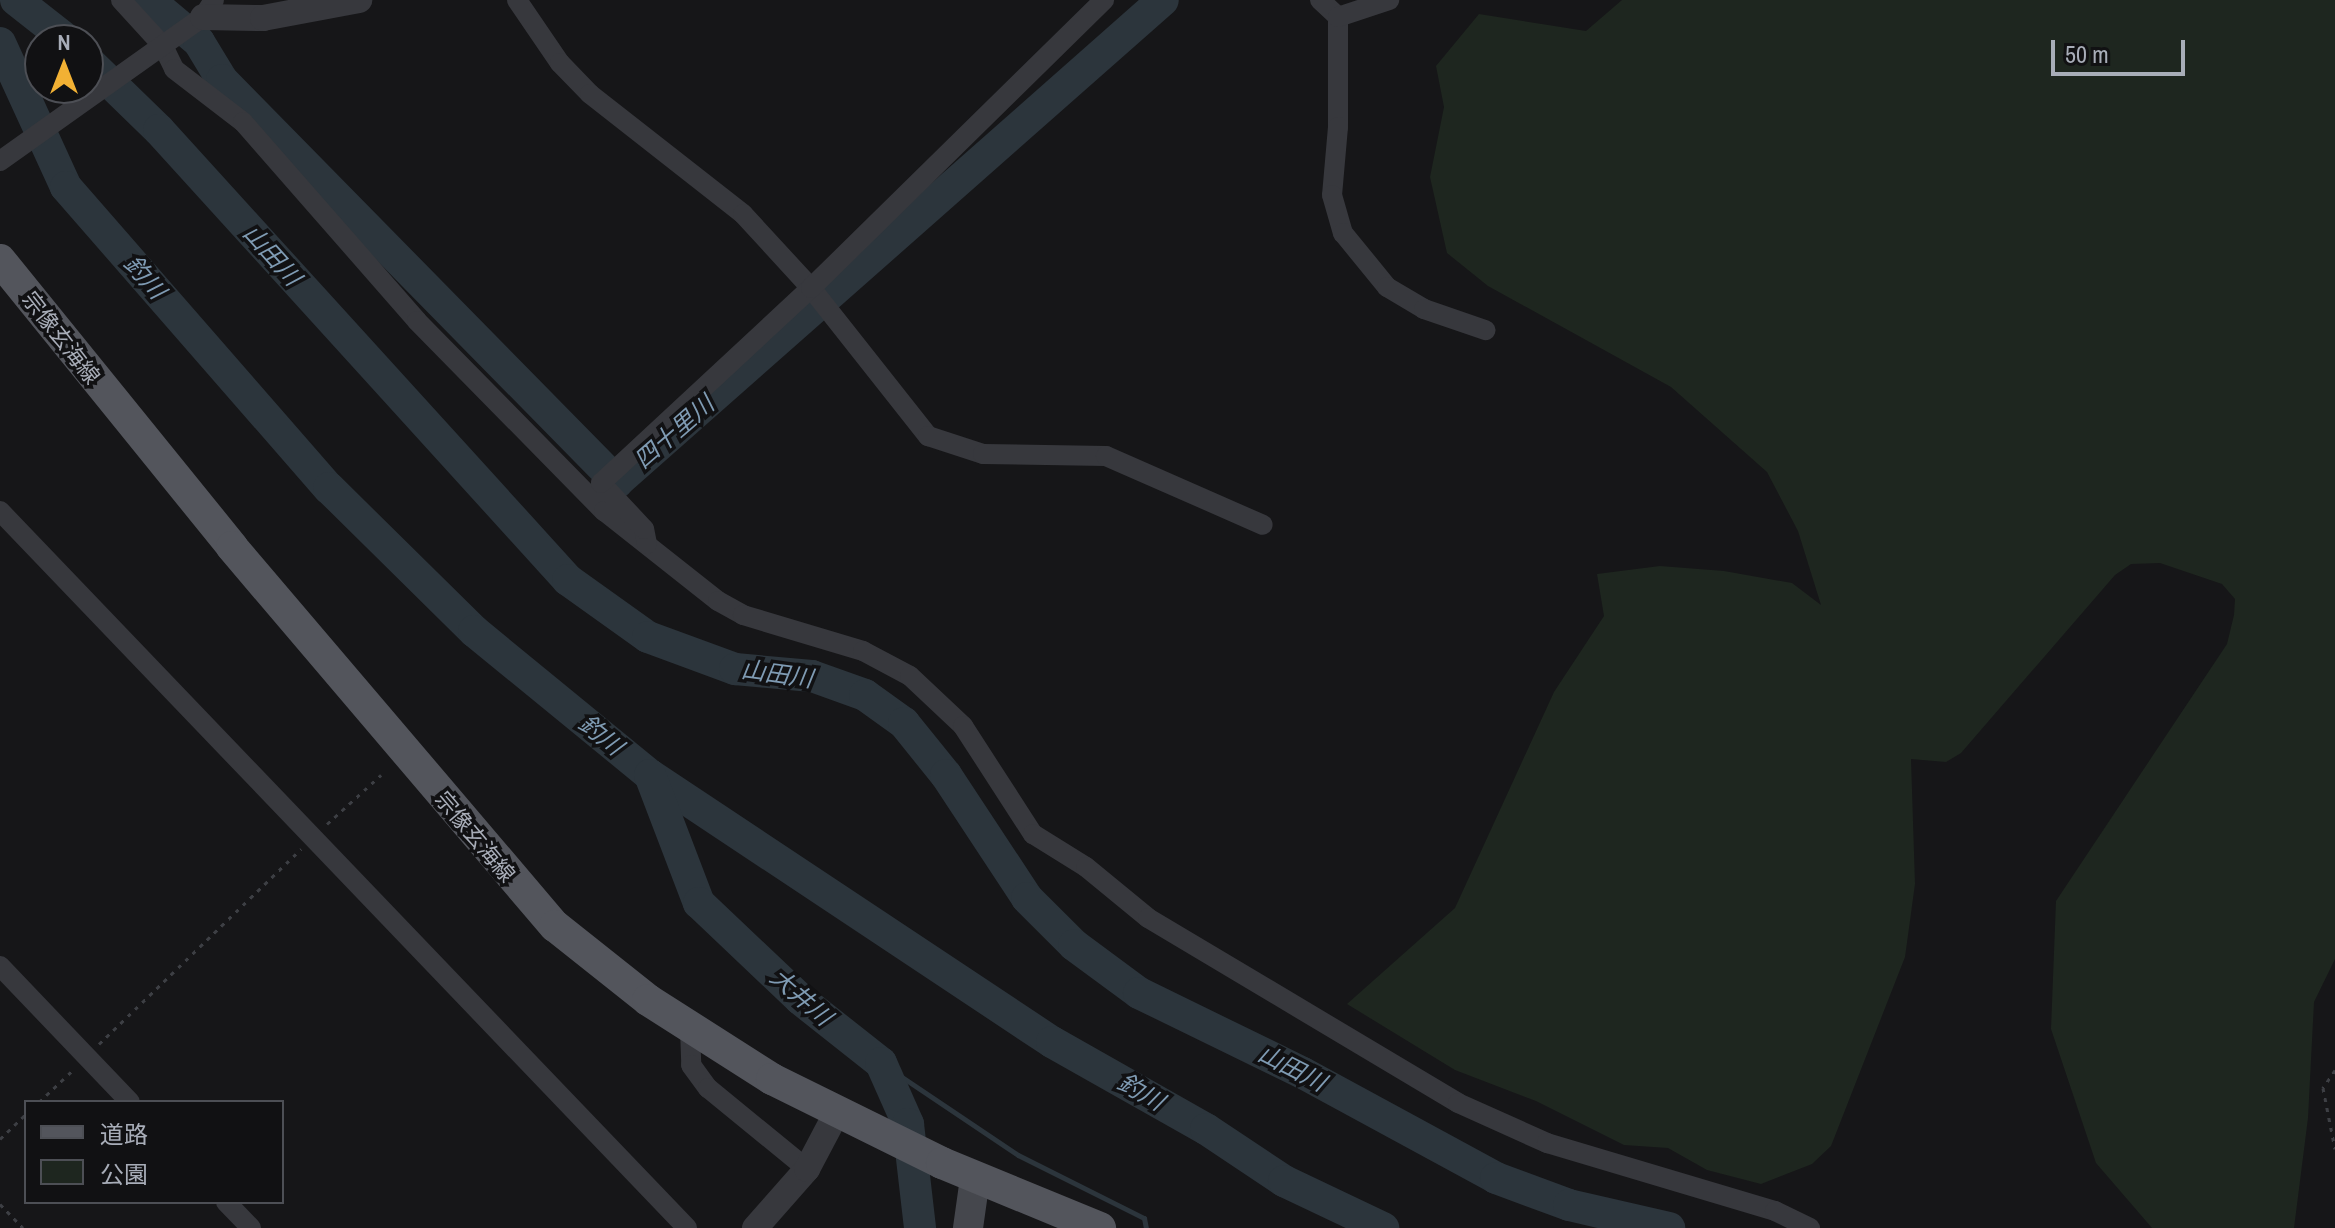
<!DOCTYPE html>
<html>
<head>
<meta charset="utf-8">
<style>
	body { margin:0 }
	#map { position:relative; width:2335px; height:1228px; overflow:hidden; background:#161618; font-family:"Archivo Narrow","Noto Sans JP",sans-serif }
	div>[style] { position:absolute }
	.green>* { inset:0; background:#1e261f }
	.stream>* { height:5px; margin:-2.5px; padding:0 2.5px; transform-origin:2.5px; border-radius:2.5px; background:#2c353c }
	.river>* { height:32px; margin:-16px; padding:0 16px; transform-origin:16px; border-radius:16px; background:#2c353c }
	.path>* { height:3px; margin-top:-1.5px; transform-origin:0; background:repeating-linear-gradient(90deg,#3d3f44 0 4px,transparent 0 10px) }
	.minor>* { height:20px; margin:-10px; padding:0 10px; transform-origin:10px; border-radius:10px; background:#37383d }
	.tertiary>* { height:26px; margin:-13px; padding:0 13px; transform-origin:13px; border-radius:13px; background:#37383d }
	.secondary>* { height:30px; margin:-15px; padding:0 15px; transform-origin:15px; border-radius:15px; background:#45474d }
	.primary>* { height:32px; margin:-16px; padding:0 16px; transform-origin:16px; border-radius:16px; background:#53555c }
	span { translate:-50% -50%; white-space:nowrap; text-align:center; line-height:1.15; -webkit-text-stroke:7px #111113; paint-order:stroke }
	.street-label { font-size:22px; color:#a8adb8 }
	.water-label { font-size:24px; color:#7f9bb3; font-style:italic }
	.legend { position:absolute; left:24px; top:1100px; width:260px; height:104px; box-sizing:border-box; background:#111113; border:2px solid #4d4f55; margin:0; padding:10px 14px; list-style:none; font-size:24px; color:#a8adb8 }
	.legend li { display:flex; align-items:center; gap:16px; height:40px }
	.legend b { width:40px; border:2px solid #4d4f55 }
	.north { position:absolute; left:24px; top:24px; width:80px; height:80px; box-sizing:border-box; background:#111113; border:2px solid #4d4f55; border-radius:50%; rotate:0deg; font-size:22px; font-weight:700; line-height:32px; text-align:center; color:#a8adb8 }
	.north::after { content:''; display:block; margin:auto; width:28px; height:36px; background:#f2b134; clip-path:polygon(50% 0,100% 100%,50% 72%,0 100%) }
	.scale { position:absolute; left:2051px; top:40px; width:134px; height:36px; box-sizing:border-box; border:4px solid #a8adb8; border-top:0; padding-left:10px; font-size:24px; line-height:28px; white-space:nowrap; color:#a8adb8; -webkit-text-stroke:6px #111113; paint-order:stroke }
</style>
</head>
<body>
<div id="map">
	<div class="green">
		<i style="clip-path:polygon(1622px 0,2335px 0,2335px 959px,2314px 1002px,2308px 1118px,2294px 1228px,2152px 1228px,2096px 1163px,2051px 1029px,2056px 901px,2227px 644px,2234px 615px,2235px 599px,2222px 584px,2160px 563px,2131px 564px,2115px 575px,1961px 753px,1946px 762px,1911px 759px,1915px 884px,1905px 957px,1831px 1146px,1812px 1164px,1761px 1184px,1707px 1170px,1668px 1148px,1624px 1145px,1536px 1101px,1455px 1070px,1347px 1004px,1455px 908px,1554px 692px,1604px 616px,1597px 574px,1660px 566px,1724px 571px,1792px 583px,1821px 605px,1798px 531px,1767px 472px,1671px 387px,1488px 286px,1447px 253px,1430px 177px,1444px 107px,1436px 66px,1479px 14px,1586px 31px)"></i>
	</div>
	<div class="stream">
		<i style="left:881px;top:1063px;width:165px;rotate:33.9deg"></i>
		<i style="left:1018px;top:1155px;width:141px;rotate:26.6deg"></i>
		<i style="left:1144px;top:1218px;width:10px;rotate:79deg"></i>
		<i style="left:919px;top:1223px;width:12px;rotate:24deg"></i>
	</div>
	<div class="river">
		<i style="left:16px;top:0;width:65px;rotate:38.1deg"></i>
		<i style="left:149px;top:0;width:65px;rotate:40deg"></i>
		<i style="left:199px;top:42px;width:44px;rotate:58.8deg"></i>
		<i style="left:222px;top:80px;width:564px;rotate:45.5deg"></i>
		<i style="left:617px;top:482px;width:728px;rotate:-41.44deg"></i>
		<i style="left:0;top:43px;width:158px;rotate:65.4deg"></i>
		<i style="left:66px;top:187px;width:400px;rotate:48.9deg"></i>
		<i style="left:329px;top:488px;width:204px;rotate:44.6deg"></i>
		<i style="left:474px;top:631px;width:227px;rotate:39.3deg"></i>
		<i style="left:650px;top:775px;width:483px;rotate:33.6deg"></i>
		<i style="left:1052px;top:1042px;width:177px;rotate:29.5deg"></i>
		<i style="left:1206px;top:1129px;width:94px;rotate:33.7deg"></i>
		<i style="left:1284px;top:1181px;width:110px;rotate:25.4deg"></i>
		<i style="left:88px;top:61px;width:99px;rotate:44.2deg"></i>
		<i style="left:159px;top:130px;width:608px;rotate:47.73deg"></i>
		<i style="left:568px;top:580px;width:98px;rotate:35.5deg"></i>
		<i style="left:648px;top:637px;width:93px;rotate:20.2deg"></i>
		<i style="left:735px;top:669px;width:77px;rotate:5.2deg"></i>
		<i style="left:812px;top:676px;width:56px;rotate:19.7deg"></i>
		<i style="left:865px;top:695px;width:48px;rotate:35.7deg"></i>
		<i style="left:904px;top:723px;width:67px;rotate:51.1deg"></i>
		<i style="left:946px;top:775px;width:147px;rotate:56.6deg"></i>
		<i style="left:1027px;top:898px;width:66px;rotate:45deg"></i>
		<i style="left:1074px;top:945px;width:81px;rotate:36.4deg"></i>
		<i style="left:1139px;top:993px;width:182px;rotate:26deg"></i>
		<i style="left:1303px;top:1073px;width:220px;rotate:28.5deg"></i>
		<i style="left:1496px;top:1178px;width:78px;rotate:20.3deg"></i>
		<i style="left:1569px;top:1205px;width:103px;rotate:13deg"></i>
		<i style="left:650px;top:775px;width:137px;rotate:69.1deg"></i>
		<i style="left:699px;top:903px;width:139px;rotate:43.5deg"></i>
		<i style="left:800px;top:999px;width:103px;rotate:38.3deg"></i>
		<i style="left:881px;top:1063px;width:67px;rotate:66.1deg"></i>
		<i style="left:908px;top:1124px;width:105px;rotate:83.4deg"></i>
	</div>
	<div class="path">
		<i style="left:327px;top:824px;width:73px;rotate:-42.2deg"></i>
		<i style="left:99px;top:1044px;width:281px;rotate:-44deg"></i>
		<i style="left:2335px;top:1070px;width:22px;rotate:124deg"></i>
		<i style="left:2323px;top:1088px;width:62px;rotate:78.9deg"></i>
		<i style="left:39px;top:1102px;width:48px;rotate:-43.3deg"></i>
		<i style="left:0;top:1139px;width:36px;rotate:-44deg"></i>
		<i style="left:0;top:1204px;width:33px;rotate:46deg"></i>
	</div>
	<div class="minor">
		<i style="left:121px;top:0;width:62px;rotate:47.6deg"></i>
		<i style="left:163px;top:46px;width:25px;rotate:64deg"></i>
		<i style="left:174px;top:69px;width:87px;rotate:37.5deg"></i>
		<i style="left:243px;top:122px;width:264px;rotate:48.8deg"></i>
		<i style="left:417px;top:321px;width:267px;rotate:45.5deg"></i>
		<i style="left:604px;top:511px;width:145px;rotate:38.3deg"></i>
		<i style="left:718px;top:601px;width:29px;rotate:29deg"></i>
		<i style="left:743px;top:615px;width:125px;rotate:16.7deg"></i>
		<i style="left:863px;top:651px;width:53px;rotate:28deg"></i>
		<i style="left:910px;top:676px;width:73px;rotate:43.3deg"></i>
		<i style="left:963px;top:726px;width:129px;rotate:57.1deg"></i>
		<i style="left:1033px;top:834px;width:62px;rotate:31.9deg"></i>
		<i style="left:1086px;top:867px;width:80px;rotate:39.4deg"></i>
		<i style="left:1148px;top:918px;width:361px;rotate:30.8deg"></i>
		<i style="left:1458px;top:1103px;width:98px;rotate:24.2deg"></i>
		<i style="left:1547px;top:1143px;width:238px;rotate:16.6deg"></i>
		<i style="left:1775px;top:1211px;width:39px;rotate:26deg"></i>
		<i style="left:517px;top:0;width:76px;rotate:55.7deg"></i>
		<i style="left:560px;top:63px;width:43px;rotate:45.9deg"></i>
		<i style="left:590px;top:94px;width:194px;rotate:38.1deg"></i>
		<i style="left:743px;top:214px;width:100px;rotate:47.4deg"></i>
		<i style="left:811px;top:288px;width:189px;rotate:51.7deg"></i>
		<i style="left:928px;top:436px;width:58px;rotate:18.1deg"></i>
		<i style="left:983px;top:454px;width:123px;rotate:0.9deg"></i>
		<i style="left:1106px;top:456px;width:171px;rotate:23.7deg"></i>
		<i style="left:1320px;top:0;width:25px;rotate:43deg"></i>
		<i style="left:1338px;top:17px;width:110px;rotate:90deg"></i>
		<i style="left:1338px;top:127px;width:68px;rotate:95deg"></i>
		<i style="left:1332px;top:195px;width:40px;rotate:74deg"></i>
		<i style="left:1343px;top:233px;width:70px;rotate:50.8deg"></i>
		<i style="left:1387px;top:287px;width:43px;rotate:30.7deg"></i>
		<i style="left:1424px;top:309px;width:65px;rotate:19deg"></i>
		<i style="left:1338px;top:17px;width:54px;rotate:-18.4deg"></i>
		<i style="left:0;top:161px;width:249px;rotate:-35.4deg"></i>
		<i style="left:203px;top:17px;width:20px;rotate:-57deg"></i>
		<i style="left:0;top:511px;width:993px;rotate:46.22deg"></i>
		<i style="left:647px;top:544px;width:15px;rotate:-101deg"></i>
		<i style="left:644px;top:529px;width:63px;rotate:-133.1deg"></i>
		<i style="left:601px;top:483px;width:287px;rotate:-42.9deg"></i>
		<i style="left:811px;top:288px;width:411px;rotate:-44.5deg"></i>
		<i style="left:0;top:966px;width:188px;rotate:46.3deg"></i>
		<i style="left:690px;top:1028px;width:37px;rotate:88deg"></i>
		<i style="left:691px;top:1065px;width:29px;rotate:54deg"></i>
		<i style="left:708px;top:1088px;width:128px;rotate:39.3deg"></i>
		<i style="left:226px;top:1202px;width:36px;rotate:46deg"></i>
	</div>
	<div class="tertiary">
		<i style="left:203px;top:17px;width:60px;rotate:1deg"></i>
		<i style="left:263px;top:18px;width:98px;rotate:-10.6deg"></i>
		<i style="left:755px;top:1228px;width:79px;rotate:-48.6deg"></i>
		<i style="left:807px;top:1169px;width:62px;rotate:-62.2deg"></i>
	</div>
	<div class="secondary">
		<i style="left:968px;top:1228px;width:50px;rotate:-82deg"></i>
	</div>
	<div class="primary">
		<i style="left:0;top:260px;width:369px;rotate:51deg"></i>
		<i style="left:232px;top:547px;width:498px;rotate:49.6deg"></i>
		<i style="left:555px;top:926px;width:119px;rotate:38.5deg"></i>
		<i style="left:648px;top:1000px;width:147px;rotate:32.5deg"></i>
		<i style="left:772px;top:1079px;width:190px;rotate:26.3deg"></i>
		<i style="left:942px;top:1163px;width:171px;rotate:22.4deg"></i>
	</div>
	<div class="street-label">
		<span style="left:61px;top:338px;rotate:52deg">宗像玄海線</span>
		<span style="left:475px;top:837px;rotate:50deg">宗像玄海線</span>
	</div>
	<div class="water-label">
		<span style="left:272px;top:255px;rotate:48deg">山田川</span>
		<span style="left:145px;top:277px;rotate:49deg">釣川</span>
		<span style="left:674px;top:432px;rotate:-41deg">四十里川</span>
		<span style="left:777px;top:674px;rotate:8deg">山田川</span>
		<span style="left:601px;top:735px;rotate:39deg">釣川</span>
		<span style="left:801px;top:997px;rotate:41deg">大井川</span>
		<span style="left:1292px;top:1068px;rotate:27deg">山田川</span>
		<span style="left:1141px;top:1092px;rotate:30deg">釣川</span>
	</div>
	<ul class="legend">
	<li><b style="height:10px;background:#53555c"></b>道路</li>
	<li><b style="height:22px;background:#1e261f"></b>公園</li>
	</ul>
	<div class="north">N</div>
	<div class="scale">50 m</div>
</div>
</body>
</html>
